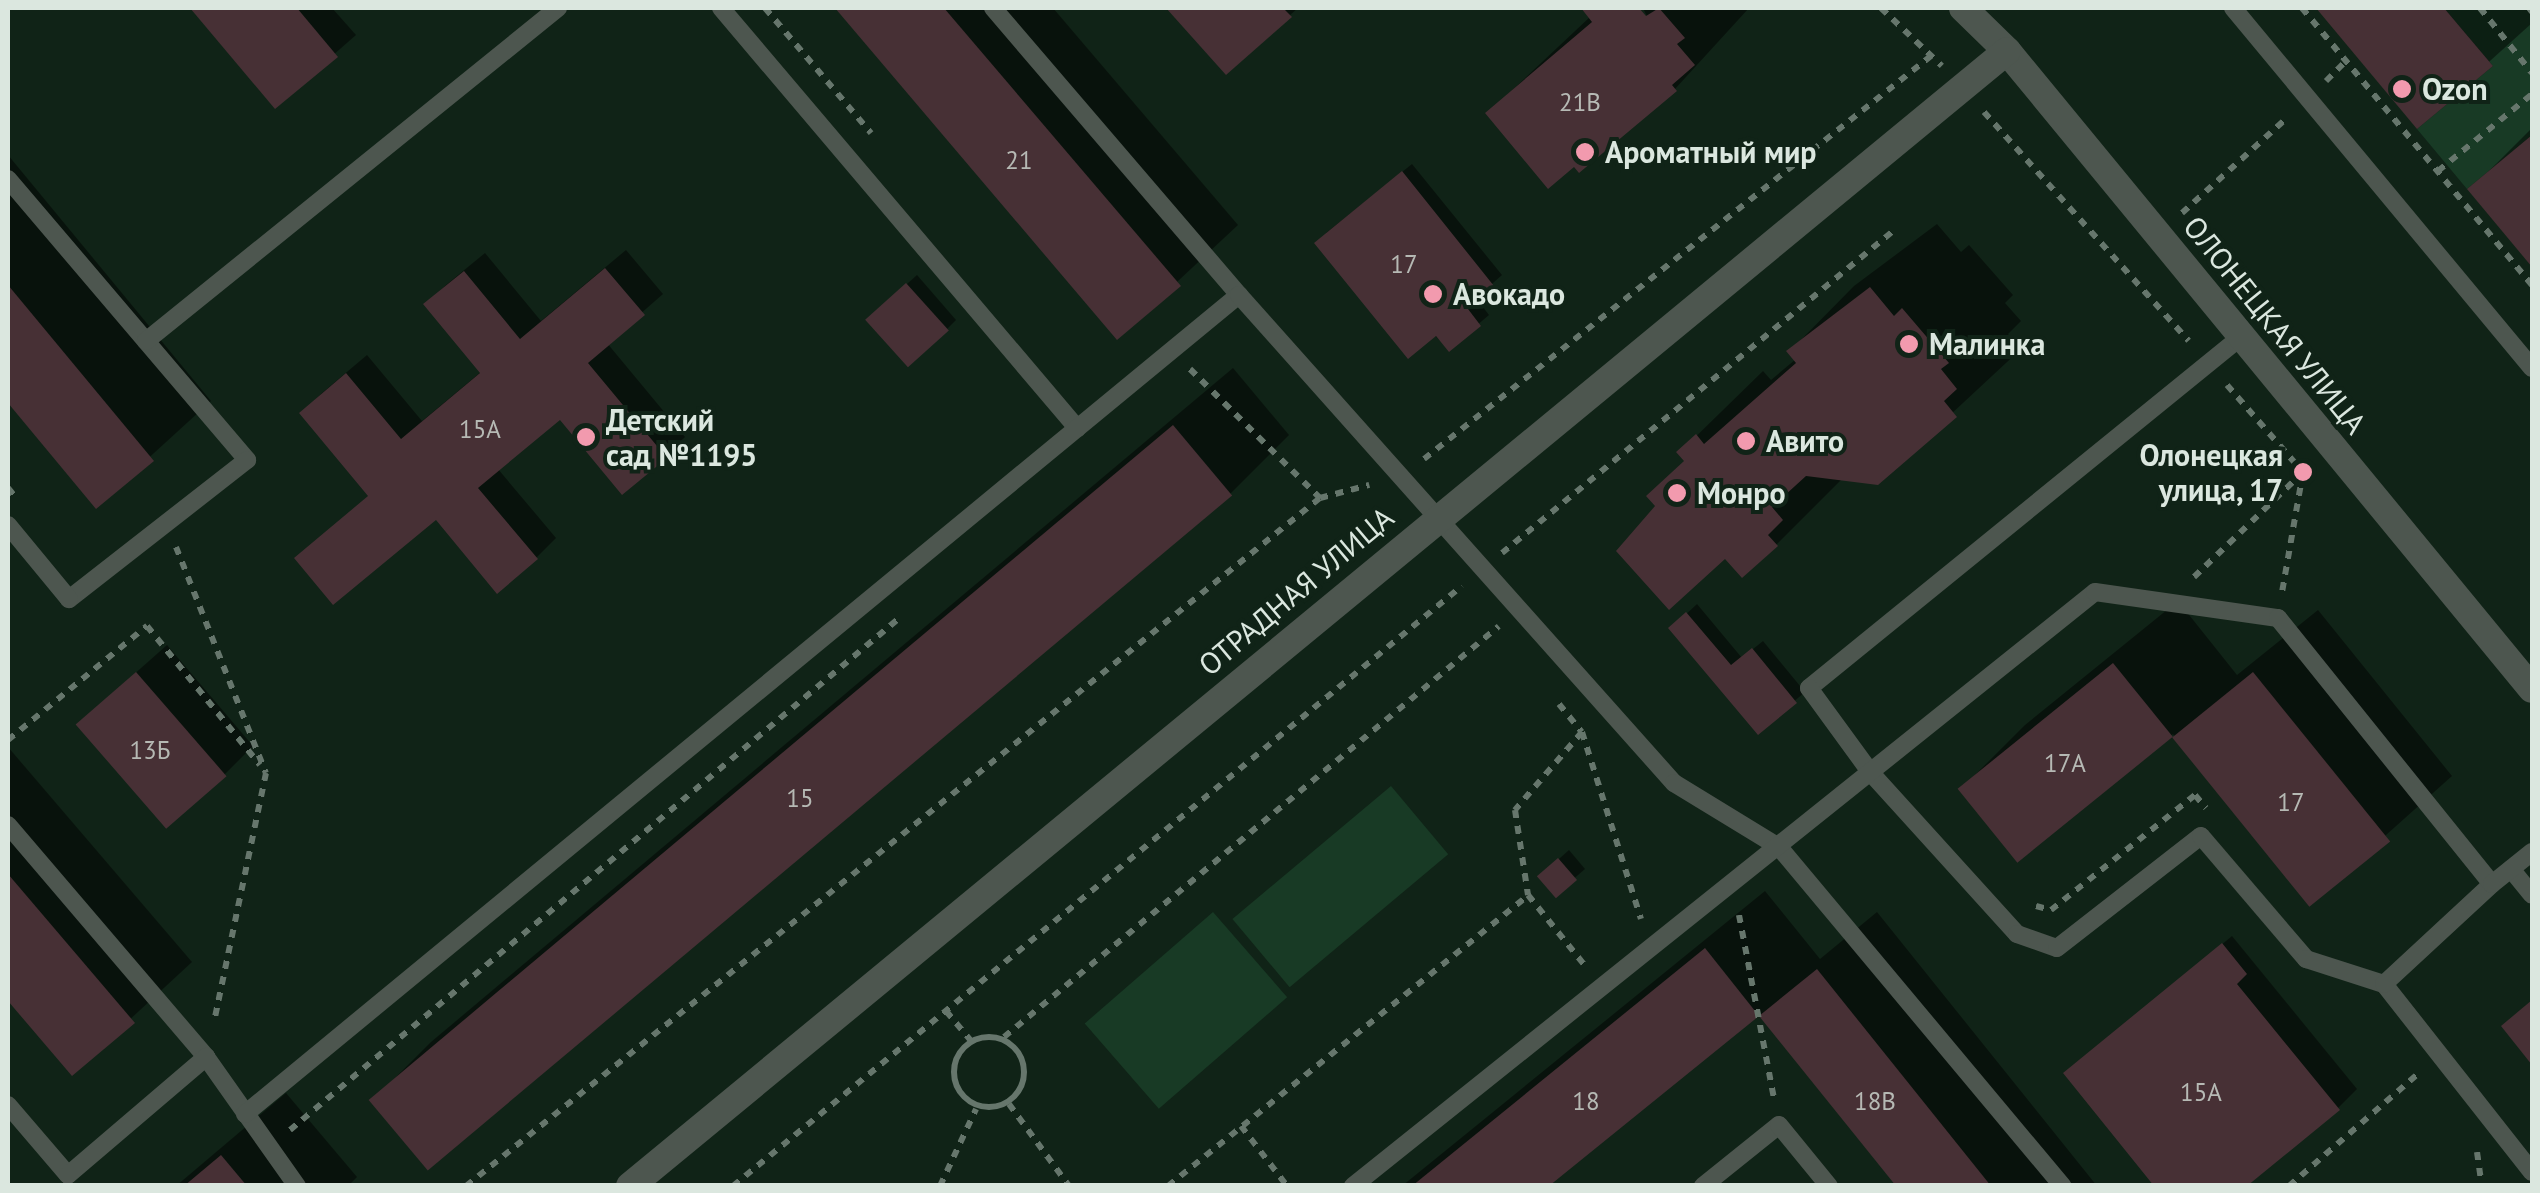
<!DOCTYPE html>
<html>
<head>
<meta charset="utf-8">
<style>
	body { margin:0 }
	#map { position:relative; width:2540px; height:1193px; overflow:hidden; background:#102317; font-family:"PT Sans",sans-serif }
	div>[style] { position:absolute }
	.green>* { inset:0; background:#183a25; transform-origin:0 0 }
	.shadow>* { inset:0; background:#0007 }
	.building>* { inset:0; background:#473035; transform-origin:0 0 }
	.path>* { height:6px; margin-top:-3px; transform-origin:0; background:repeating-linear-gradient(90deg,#66766c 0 8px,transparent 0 16px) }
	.path>.ring { margin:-3px; padding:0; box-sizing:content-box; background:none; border:6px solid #66766c; border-radius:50% }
	.service>* { height:18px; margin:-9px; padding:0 9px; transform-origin:9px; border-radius:9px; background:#4d564f }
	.tertiary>* { height:28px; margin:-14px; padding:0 14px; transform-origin:14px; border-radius:14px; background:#4d564f }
	.dots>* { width:28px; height:28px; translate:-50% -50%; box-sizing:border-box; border:5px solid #102317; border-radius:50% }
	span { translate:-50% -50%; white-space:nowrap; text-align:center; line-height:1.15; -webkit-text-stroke:8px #102317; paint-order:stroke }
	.number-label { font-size:25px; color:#b6b9b4 }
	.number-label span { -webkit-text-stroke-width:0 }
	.poi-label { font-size:30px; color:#dbe7df; font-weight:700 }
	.left { translate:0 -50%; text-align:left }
	.right { translate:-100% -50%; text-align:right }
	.street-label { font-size:30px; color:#dbe7df }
	.frame { position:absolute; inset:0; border:10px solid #dbe7df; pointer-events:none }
</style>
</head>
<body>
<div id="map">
	<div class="green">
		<i style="clip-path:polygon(2444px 8px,2532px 8px,2532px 135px,2467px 189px,2417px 129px,2493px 66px)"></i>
		<i style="left:1391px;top:786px;width:89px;height:207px;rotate:50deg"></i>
		<i style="left:1213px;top:912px;width:113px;height:170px;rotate:49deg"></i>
	</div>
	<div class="shadow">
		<i style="clip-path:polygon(193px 8px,332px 8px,356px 35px,275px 106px)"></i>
		<i style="clip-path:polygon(839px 8px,1053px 8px,1238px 225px,1118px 337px)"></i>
		<i style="clip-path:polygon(1169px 8px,1298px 8px,1226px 72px)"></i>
		<i style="clip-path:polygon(1584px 8px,1636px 8px,1652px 27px,1643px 8px,1749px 8px,1675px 89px,1488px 113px,1591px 16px)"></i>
		<i style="clip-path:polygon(2319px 8px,2532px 8px,2532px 23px,2418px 126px)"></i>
		<i style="clip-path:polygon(2532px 128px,2532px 263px,2470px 190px)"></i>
		<i style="clip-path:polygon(8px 155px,211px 401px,96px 506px,8px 399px)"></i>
		<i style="clip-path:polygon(1412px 164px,1502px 275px,1476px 298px,1489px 315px,1449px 349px,1326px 233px)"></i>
		<i style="clip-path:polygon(1937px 224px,1961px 252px,1969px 245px,2013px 295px,2005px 303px,2021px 321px,2008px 334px,2021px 349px,1877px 483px,1843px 478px,1776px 545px,1725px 556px,1658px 506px,1686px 459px,1680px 452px,1763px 371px,1771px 380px,1796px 359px,1789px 352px,1854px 286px)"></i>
		<i style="clip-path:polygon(626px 250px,663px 294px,607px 343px,685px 437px,665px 456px,560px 417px,498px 469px,556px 538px,536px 558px,436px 516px,298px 558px,370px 495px,302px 413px,322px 393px,367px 355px,422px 421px,482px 371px,426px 304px,446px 285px,485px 253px,541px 321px)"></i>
		<i style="clip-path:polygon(917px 275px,956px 320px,947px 329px,878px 310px)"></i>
		<i style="clip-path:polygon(1233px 368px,1289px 435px,1230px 494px,428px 1168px,372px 1101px,431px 1042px)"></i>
		<i style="clip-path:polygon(2178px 601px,2237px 675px,2318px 610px,2452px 776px,2310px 903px,2173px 734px,2018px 859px,1961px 789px,2025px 725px)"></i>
		<i style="clip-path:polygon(1697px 604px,1742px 658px,1763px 641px,1805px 692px,1758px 732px,1681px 619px)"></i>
		<i style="clip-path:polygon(167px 645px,253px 746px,224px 775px,78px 724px)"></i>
		<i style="clip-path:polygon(8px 747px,192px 962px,72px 1073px,8px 997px)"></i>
		<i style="clip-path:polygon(1569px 850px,1585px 869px,1556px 894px,1550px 867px)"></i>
		<i style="clip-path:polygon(1765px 891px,1820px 959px,1877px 912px,2097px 1186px,1900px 1186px,1760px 1012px,1546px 1186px,1402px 1186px)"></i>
		<i style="clip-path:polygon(2232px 936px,2357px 1089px,2338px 1108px,2066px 1074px)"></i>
		<i style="clip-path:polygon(286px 1093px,357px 1177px,348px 1186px,176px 1186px)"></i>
	</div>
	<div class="building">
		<i style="clip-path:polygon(190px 8px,297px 8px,338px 57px,275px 109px)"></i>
		<i style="clip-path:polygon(835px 8px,944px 8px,1181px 286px,1117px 340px)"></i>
		<i style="clip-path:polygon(1166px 8px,1283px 8px,1292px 17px,1226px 75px)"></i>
		<i style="clip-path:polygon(1581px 8px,1639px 8px,1646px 16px,1659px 8px,1685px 38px,1677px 44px,1695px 65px,1672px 85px,1677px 91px,1579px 173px,1574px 167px,1548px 189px,1485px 113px,1592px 22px)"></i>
		<i style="clip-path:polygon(2316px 8px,2444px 8px,2493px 66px,2417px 129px)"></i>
		<i style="clip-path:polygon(2532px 135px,2532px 267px,2467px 189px)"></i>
		<i style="clip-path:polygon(1402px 171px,1494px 286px,1468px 309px,1481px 326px,1449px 352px,1436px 336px,1408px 359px,1314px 243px)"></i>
		<i style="clip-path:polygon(605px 268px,645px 315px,588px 363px,667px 458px,622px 495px,560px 420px,478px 488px,538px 559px,497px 594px,436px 520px,333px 605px,294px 558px,368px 496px,299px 413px,346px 373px,401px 439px,480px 373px,423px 304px,464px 271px,520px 339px)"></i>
		<i style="left:906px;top:283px;width:64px;height:55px;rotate:48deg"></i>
		<i style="clip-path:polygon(8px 285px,154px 461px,96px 509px,8px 403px)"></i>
		<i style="clip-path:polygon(1870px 287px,1894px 316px,1902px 308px,1949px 363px,1941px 369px,1957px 389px,1944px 401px,1957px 417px,1878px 485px,1806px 476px,1772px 507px,1783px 520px,1768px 535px,1778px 546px,1742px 578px,1725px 559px,1669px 610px,1616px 551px,1655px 506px,1646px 496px,1684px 461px,1676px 452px,1696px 434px,1704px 444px,1796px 363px,1786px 351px)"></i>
		<i style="left:1173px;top:425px;width:92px;height:1050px;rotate:50deg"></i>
		<i style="clip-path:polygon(1686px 612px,1731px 665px,1752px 648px,1797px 703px,1758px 735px,1668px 628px)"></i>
		<i style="left:2113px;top:663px;width:95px;height:200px;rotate:51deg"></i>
		<i style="left:136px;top:672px;width:138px;height:80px;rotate:49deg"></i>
		<i style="left:2253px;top:672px;width:218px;height:104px;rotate:51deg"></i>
		<i style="left:1558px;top:858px;width:29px;height:28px;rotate:49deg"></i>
		<i style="clip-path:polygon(8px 874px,135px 1023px,72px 1076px,8px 1001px)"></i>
		<i style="clip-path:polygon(2222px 943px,2247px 974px,2237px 984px,2340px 1110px,2247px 1186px,2154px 1186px,2063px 1073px)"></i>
		<i style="clip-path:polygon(1705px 948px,1759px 1016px,1549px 1186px,1412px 1186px)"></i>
		<i style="clip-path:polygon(1817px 969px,1991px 1186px,1896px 1186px,1759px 1016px)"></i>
		<i style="clip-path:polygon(2532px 1000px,2532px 1065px,2501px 1026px)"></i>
		<i style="clip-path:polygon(221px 1155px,247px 1186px,184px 1186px)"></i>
	</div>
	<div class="path">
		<i style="left:765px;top:8px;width:164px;rotate:49.7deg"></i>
		<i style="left:1881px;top:8px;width:84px;rotate:43.6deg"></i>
		<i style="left:2302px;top:8px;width:360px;rotate:50.3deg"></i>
		<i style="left:2480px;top:8px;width:83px;rotate:51.3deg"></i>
		<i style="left:2529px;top:8px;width:5px;rotate:53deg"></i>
		<i style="left:2326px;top:81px;width:28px;rotate:-45deg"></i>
		<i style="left:1984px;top:112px;width:307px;rotate:48.2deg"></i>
		<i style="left:2438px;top:171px;width:122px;rotate:-39.3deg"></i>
		<i style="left:2182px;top:213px;width:143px;rotate:-42.2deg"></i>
		<i style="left:1190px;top:369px;width:183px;rotate:44.8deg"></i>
		<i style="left:2227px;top:385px;width:116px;rotate:48.9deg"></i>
		<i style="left:2303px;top:472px;width:122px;rotate:99.9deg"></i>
		<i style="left:1424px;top:459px;width:649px;rotate:-38.49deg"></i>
		<i style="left:8px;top:488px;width:14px;rotate:51deg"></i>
		<i style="left:176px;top:547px;width:243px;rotate:68.3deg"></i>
		<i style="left:266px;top:773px;width:254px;rotate:101.8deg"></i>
		<i style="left:1502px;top:553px;width:505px;rotate:-39.46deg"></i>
		<i style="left:2194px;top:577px;width:151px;rotate:-43.9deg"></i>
		<i style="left:1559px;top:704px;width:36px;rotate:51deg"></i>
		<i style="left:1582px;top:732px;width:196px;rotate:72.5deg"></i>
		<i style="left:1582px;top:732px;width:103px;rotate:130.7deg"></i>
		<i style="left:1515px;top:810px;width:86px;rotate:81.3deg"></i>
		<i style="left:1528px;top:895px;width:92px;rotate:51.1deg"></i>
		<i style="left:8px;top:740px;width:180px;rotate:-39.4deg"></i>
		<i style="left:147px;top:626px;width:179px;rotate:50.9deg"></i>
		<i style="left:2036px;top:906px;width:16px;rotate:15deg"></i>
		<i style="left:2051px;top:910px;width:184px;rotate:-38.6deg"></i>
		<i style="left:2195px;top:795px;width:17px;rotate:50deg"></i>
		<i style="left:1739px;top:915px;width:187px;rotate:79.2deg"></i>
		<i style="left:946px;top:1011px;width:39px;rotate:50deg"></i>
		<i style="left:1004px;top:1037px;width:643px;rotate:-39.7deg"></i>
		<i class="ring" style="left:954px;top:1037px;width:64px;height:64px"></i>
		<i style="left:1009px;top:1104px;width:102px;rotate:53.8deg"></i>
		<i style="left:1241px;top:1126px;width:76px;rotate:52.5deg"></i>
		<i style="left:290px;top:1130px;width:793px;rotate:-40.04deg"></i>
		<i style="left:2477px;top:1152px;width:34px;rotate:82deg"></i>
		<i style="left:466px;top:1186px;width:1097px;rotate:-38.86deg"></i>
		<i style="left:1320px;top:498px;width:51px;rotate:-14.9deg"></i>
		<i style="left:733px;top:1186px;width:944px;rotate:-39.46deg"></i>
		<i style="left:940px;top:1186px;width:85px;rotate:-64.9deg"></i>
		<i style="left:1168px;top:1186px;width:463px;rotate:-38.9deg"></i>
		<i style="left:2289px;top:1186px;width:174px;rotate:-41deg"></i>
	</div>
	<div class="service">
		<i style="left:721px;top:8px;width:551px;rotate:49.71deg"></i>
		<i style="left:993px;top:8px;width:378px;rotate:49.4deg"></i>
		<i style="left:2233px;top:8px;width:468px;rotate:50.3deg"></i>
		<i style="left:8px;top:179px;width:369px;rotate:49.6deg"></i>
		<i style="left:247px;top:460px;width:226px;rotate:142deg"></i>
		<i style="left:69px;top:599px;width:96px;rotate:-129.5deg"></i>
		<i style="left:2242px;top:336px;width:558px;rotate:140.89deg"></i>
		<i style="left:1809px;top:688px;width:105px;rotate:53.9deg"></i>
		<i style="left:1871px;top:773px;width:217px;rotate:47.8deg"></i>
		<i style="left:2017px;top:934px;width:42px;rotate:19.3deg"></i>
		<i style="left:2057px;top:948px;width:182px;rotate:-37.9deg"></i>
		<i style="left:2201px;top:836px;width:162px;rotate:49.5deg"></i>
		<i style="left:2306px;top:959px;width:82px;rotate:17.8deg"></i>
		<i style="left:2384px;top:984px;width:239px;rotate:51.8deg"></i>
		<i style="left:146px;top:341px;width:530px;rotate:-38.95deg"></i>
		<i style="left:8px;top:825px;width:305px;rotate:49.5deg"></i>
		<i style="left:206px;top:1057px;width:158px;rotate:54.8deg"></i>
		<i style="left:2511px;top:869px;width:33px;rotate:51deg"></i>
		<i style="left:2384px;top:984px;width:147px;rotate:-42.8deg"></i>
		<i style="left:8px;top:1105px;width:92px;rotate:49.4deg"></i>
		<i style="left:68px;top:1175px;width:182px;rotate:-40.5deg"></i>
		<i style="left:245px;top:1114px;width:1288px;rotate:-39.49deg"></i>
		<i style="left:1239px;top:295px;width:654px;rotate:48.29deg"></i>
		<i style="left:1674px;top:783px;width:123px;rotate:31.4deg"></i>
		<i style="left:1779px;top:847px;width:442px;rotate:50.1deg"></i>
		<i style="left:1353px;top:1186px;width:950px;rotate:-38.68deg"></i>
		<i style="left:2095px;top:592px;width:185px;rotate:8.1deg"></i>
		<i style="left:2278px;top:618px;width:341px;rotate:51.2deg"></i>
		<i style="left:2492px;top:884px;width:51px;rotate:-38.7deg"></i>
		<i style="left:1703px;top:1186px;width:97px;rotate:-38.8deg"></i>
		<i style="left:1779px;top:1125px;width:79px;rotate:50.7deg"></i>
	</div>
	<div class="tertiary">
		<i style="left:1963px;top:8px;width:62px;rotate:44.3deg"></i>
		<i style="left:2007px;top:51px;width:826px;rotate:50.55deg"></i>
		<i style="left:630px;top:1186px;width:1784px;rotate:-39.5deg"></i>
	</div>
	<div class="dots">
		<i style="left:2402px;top:89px;background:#f29aae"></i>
		<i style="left:1585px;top:152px;background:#f29aae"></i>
		<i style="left:1433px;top:294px;background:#f29aae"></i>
		<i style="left:1909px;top:344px;background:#f29aae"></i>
		<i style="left:586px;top:437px;background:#f29aae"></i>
		<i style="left:1746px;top:441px;background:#f29aae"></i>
		<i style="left:2303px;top:472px;background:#f29aae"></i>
		<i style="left:1677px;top:493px;background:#f29aae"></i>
	</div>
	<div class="number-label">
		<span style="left:1580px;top:102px">21В</span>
		<span style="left:1019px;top:160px">21</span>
		<span style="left:1404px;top:264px">17</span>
		<span style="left:480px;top:429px">15А</span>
		<span style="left:150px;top:750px">13Б</span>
		<span style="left:2065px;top:763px">17А</span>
		<span style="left:800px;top:798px">15</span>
		<span style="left:2291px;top:802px">17</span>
		<span style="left:2201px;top:1092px">15А</span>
		<span style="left:1586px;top:1101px">18</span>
		<span style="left:1875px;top:1101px">18В</span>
	</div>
	<div class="poi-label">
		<span class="left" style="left:2422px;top:89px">Ozon</span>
		<span class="left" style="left:1605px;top:152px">Ароматный мир</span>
		<span class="left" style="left:1453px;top:294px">Авокадо</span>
		<span class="left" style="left:1929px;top:344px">Малинка</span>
		<span class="left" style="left:606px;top:437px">Детский<br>сад №1195</span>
		<span class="left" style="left:1766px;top:441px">Авито</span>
		<span class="right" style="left:2283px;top:472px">Олонецкая<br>улица, 17</span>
		<span class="left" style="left:1697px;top:493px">Монро</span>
	</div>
	<div class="street-label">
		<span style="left:2275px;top:325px;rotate:51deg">ОЛОНЕЦКАЯ УЛИЦА</span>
		<span style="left:1296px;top:591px;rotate:-40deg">ОТРАДНАЯ УЛИЦА</span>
	</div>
	<div class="frame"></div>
</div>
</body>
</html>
